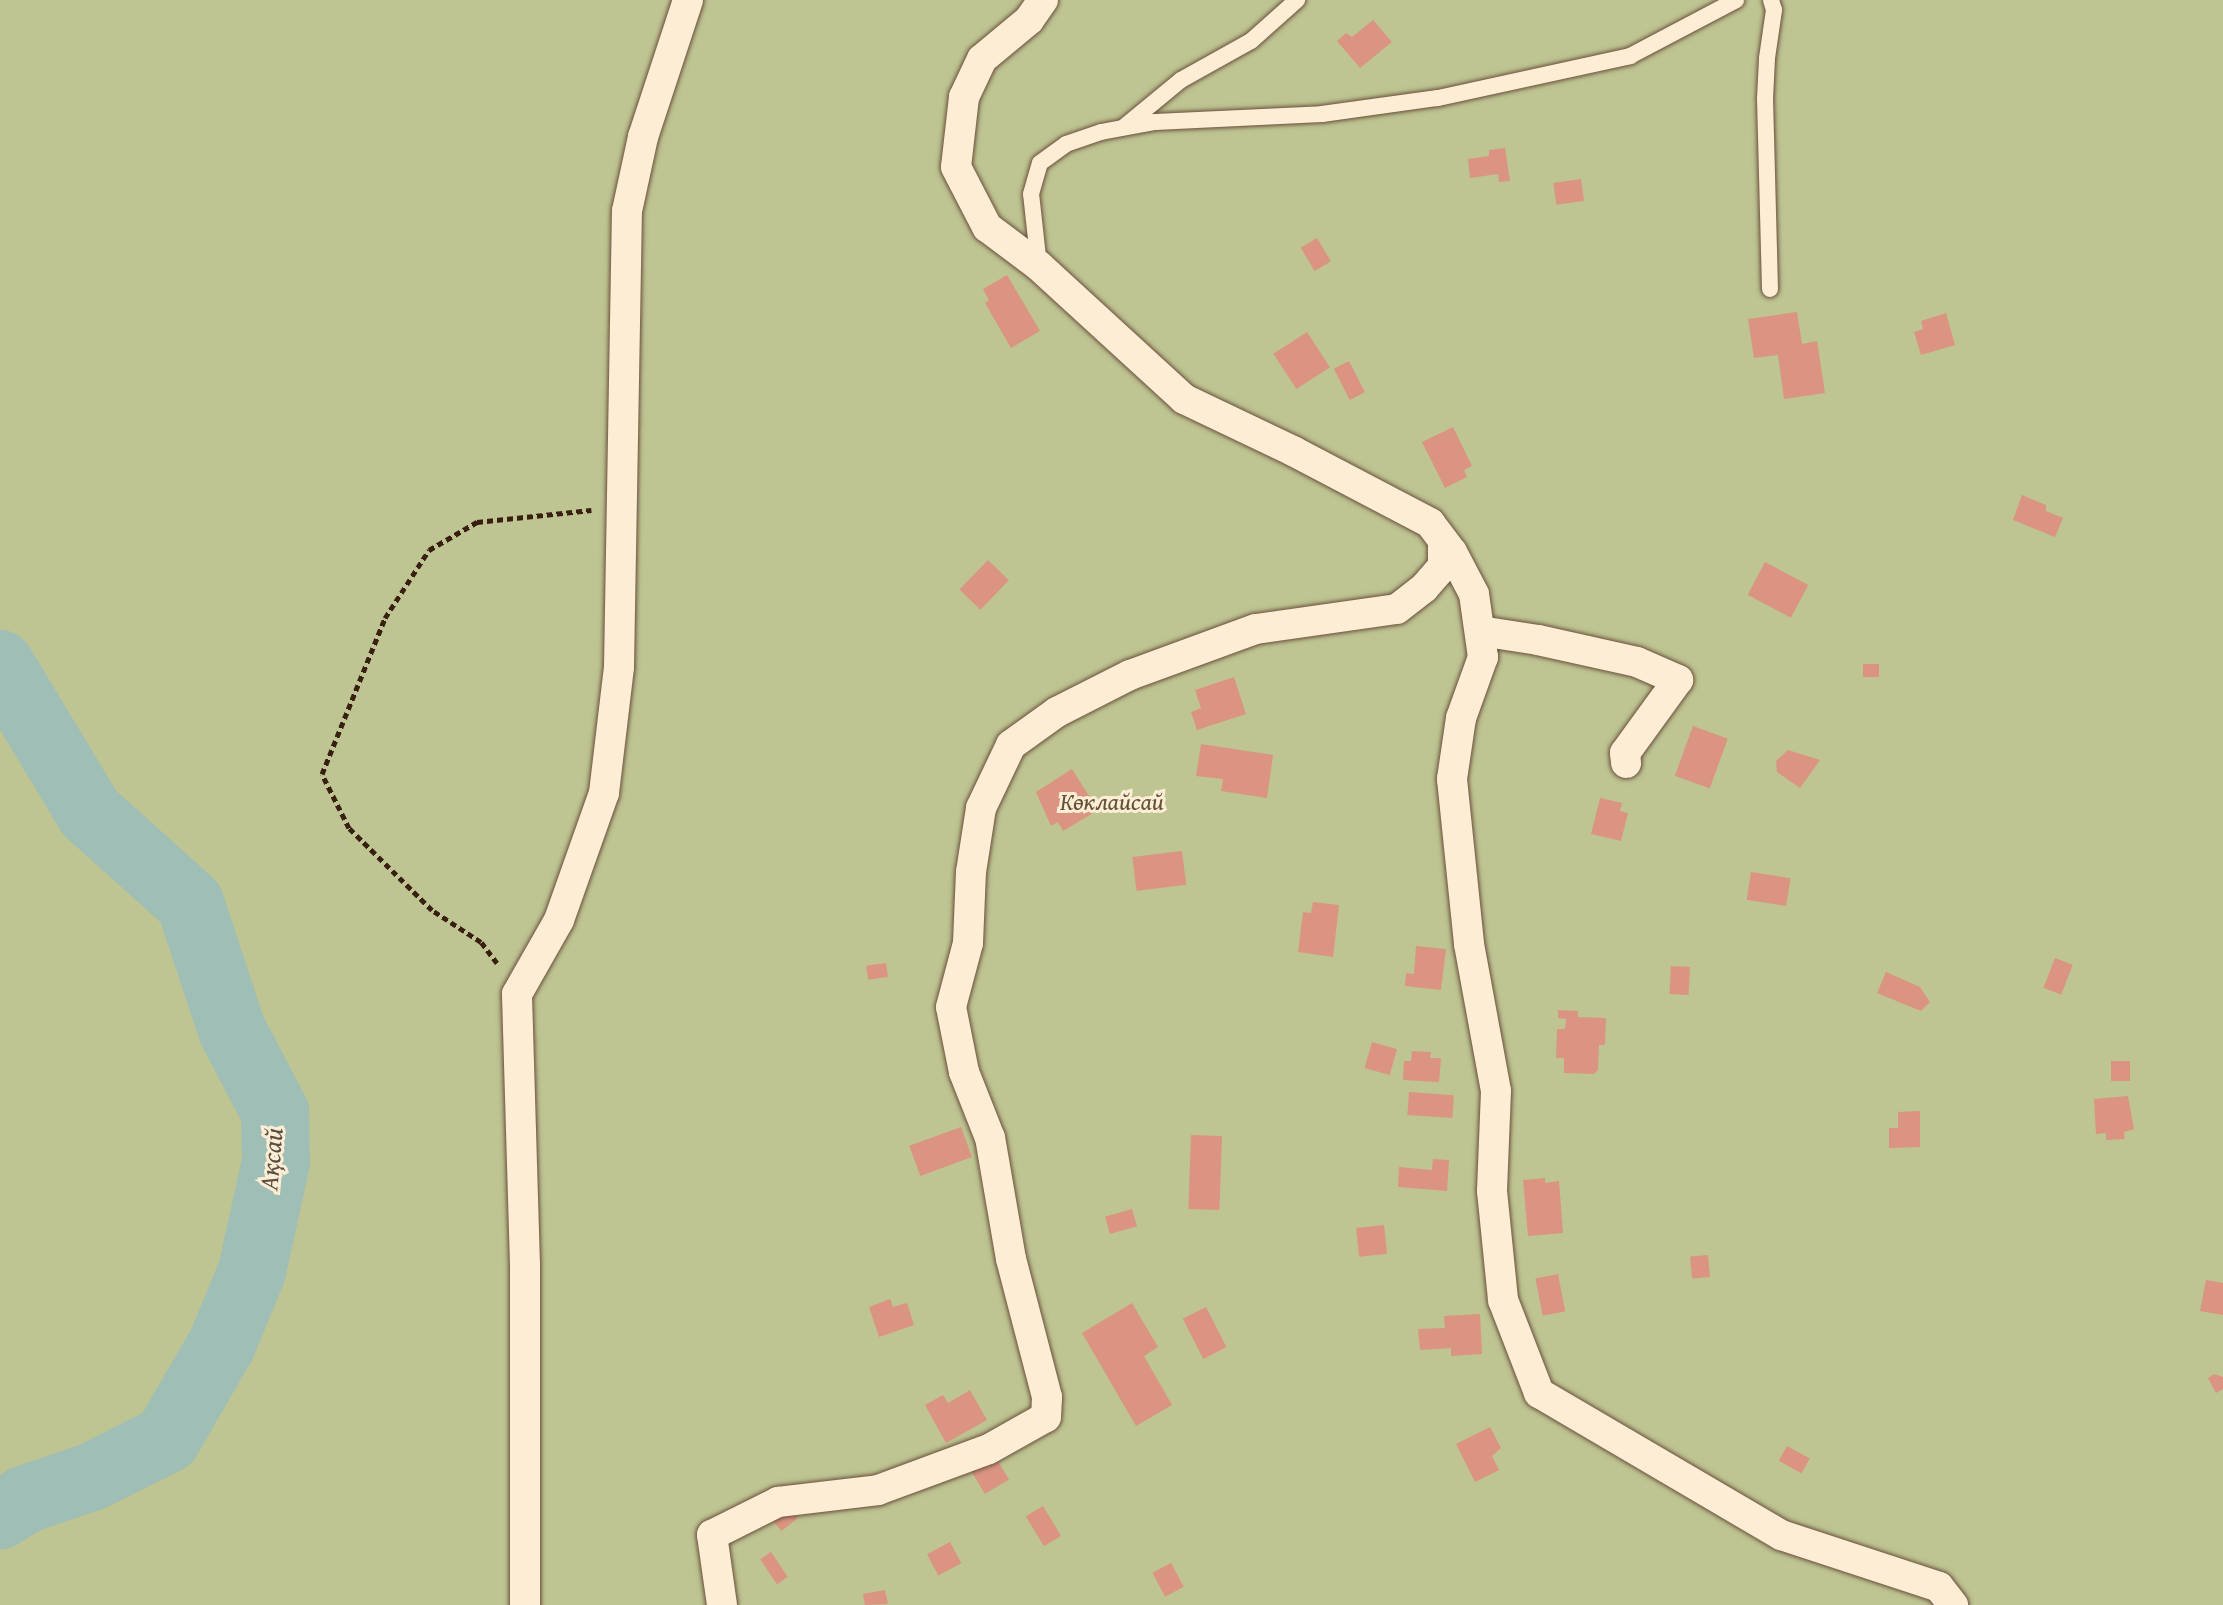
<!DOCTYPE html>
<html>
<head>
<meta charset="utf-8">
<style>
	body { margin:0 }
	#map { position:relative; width:2223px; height:1605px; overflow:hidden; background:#fce4bf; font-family:"Gentium Book Plus",serif }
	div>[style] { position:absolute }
	.green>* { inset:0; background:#bec492; transform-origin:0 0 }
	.river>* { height:68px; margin:-34px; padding:0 34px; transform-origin:34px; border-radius:34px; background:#9fbeb5 }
	.building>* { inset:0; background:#db9481; transform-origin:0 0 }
	.path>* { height:5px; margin-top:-2.5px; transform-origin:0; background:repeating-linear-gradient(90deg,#391f10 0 6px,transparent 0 10px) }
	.roads { filter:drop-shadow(0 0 2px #6a503c) drop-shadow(0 0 2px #6a503c) }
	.service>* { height:16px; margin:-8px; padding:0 8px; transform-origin:8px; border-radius:8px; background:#fdedd5 }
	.minor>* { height:30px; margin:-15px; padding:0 15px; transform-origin:15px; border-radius:15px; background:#fdedd5 }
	span { translate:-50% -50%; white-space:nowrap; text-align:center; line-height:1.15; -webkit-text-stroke:6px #fdedd5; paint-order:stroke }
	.park-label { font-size:24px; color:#615137; font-style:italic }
	.water-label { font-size:26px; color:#584f42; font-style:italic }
</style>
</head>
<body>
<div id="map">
	<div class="green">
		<i style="left:0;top:0;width:2223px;height:1605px"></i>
	</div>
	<div class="river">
		<i style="left:0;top:664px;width:174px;rotate:58.9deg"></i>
		<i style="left:90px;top:813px;width:135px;rotate:42deg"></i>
		<i style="left:190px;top:903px;width:134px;rotate:71.7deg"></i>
		<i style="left:232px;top:1030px;width:93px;rotate:62.3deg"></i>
		<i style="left:275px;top:1112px;width:50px;rotate:88.9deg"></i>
		<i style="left:276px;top:1162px;width:112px;rotate:102.4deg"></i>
		<i style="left:252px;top:1271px;width:79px;rotate:112.3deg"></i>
		<i style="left:222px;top:1344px;width:110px;rotate:120.1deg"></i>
		<i style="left:167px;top:1439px;width:85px;rotate:153.4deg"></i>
		<i style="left:91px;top:1477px;width:69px;rotate:161.3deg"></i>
		<i style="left:26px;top:1499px;width:31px;rotate:148deg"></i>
	</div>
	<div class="building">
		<i style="clip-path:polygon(1373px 20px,1392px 42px,1360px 68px,1337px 41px,1346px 33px,1352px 37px)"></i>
		<i style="clip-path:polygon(1505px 148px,1510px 181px,1499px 182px,1498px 174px,1470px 178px,1468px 159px,1489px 156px,1489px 150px)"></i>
		<i style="left:1581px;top:179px;width:22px;height:28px;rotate:82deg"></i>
		<i style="left:1317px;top:238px;width:27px;height:19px;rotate:59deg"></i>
		<i style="clip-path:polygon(1007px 275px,1040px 331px,1011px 348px,985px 303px,989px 300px,983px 289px)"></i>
		<i style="clip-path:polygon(1797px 312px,1802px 344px,1817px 341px,1825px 393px,1784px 399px,1778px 355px,1754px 358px,1748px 319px)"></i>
		<i style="clip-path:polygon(1946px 313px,1955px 345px,1921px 355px,1914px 332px,1923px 329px,1921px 321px)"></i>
		<i style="left:1307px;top:332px;width:42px;height:40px;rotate:57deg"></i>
		<i style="left:1349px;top:361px;width:35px;height:17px;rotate:63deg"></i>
		<i style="clip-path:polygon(1453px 427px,1472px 466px,1464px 470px,1467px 477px,1445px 488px,1422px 442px)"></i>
		<i style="clip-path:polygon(2022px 495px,2046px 505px,2046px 511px,2063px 518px,2055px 537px,2013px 520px)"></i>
		<i style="left:988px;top:560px;width:29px;height:41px;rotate:44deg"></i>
		<i style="left:1765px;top:562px;width:49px;height:37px;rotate:28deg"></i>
		<i style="left:1863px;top:664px;width:16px;height:13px"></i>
		<i style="clip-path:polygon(1234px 677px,1246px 714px,1197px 730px,1191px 712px,1201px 708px,1195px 690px)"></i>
		<i style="left:1693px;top:726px;width:37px;height:53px;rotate:20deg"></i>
		<i style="clip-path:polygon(1201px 744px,1273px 755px,1267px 798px,1221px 791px,1223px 779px,1196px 776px)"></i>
		<i style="clip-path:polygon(1788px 750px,1820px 760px,1800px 788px,1777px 772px,1776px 761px)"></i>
		<i style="clip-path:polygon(1072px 769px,1098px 810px,1063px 831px,1058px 822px,1051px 826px,1036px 792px)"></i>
		<i style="clip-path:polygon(1600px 798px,1622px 803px,1620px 811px,1628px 813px,1621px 841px,1591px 834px)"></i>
		<i style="left:1182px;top:851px;width:34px;height:50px;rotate:83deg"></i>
		<i style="left:1751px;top:872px;width:40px;height:28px;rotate:9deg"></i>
		<i style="clip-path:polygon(1313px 902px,1339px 905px,1333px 957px,1298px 952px,1303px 912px,1311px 913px)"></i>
		<i style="clip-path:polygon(1416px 946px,1446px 949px,1441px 990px,1405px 986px,1406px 973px,1414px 974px)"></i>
		<i style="left:2055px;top:958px;width:19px;height:32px;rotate:21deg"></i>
		<i style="left:886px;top:963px;width:14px;height:20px;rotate:82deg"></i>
		<i style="left:1671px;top:966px;width:19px;height:28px;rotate:3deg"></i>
		<i style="clip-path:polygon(1886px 972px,1920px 987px,1930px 1002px,1921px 1011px,1877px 993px)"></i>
		<i style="clip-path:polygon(1558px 1010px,1578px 1011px,1578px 1017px,1606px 1018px,1605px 1045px,1599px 1045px,1598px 1070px,1594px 1074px,1564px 1073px,1564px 1058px,1556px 1058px,1557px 1029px,1565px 1029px,1566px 1019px,1558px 1018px)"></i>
		<i style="left:1372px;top:1042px;width:26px;height:27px;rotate:16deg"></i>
		<i style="clip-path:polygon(1412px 1051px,1431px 1052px,1430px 1058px,1441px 1058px,1439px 1082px,1403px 1080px,1404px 1061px,1411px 1061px)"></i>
		<i style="left:2130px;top:1061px;width:20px;height:19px;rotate:90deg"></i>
		<i style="left:1409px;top:1092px;width:45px;height:23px;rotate:4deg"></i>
		<i style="clip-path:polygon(2128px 1096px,2134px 1129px,2124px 1132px,2125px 1139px,2106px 1140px,2106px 1133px,2096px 1134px,2094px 1099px)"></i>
		<i style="clip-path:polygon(1920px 1111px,1920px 1147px,1889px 1148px,1889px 1128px,1898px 1128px,1898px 1112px)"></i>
		<i style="left:961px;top:1127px;width:32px;height:55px;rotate:70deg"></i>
		<i style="left:1191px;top:1135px;width:31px;height:74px;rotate:2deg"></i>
		<i style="clip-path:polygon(1433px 1159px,1449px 1160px,1447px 1191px,1398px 1187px,1399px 1167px,1432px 1170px)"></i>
		<i style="clip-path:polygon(1545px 1178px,1545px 1183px,1559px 1181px,1563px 1233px,1528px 1236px,1523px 1180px)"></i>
		<i style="left:1132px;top:1209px;width:18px;height:28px;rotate:74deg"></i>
		<i style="left:1384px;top:1225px;width:29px;height:28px;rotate:84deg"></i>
		<i style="left:1708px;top:1255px;width:22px;height:18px;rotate:85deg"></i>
		<i style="left:1558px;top:1274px;width:38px;height:23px;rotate:79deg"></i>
		<i style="clip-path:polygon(2206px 1280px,2223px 1283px,2223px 1315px,2200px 1311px)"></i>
		<i style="clip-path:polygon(890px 1299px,893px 1307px,907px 1303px,914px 1325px,879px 1337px,869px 1307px)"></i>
		<i style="clip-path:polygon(1132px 1303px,1158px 1347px,1144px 1356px,1172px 1405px,1136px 1426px,1082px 1333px)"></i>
		<i style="left:1206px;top:1307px;width:45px;height:26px;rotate:63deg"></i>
		<i style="clip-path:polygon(1480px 1314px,1482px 1354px,1451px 1356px,1451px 1348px,1420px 1350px,1418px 1329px,1445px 1328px,1444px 1316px)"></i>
		<i style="clip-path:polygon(2214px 1374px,2223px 1377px,2223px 1389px,2216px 1393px,2208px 1378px)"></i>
		<i style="clip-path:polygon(970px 1390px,987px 1420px,946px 1443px,925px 1405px,943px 1395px,948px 1403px)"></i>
		<i style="clip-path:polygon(1490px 1427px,1501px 1448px,1492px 1456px,1499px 1470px,1475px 1482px,1456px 1444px)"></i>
		<i style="left:1787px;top:1446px;width:26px;height:17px;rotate:29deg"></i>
		<i style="left:993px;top:1453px;width:31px;height:28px;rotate:59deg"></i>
		<i style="left:1043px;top:1506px;width:35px;height:20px;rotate:59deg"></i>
		<i style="left:789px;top:1507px;width:14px;height:21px;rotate:51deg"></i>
		<i style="left:950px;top:1542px;width:24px;height:26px;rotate:62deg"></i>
		<i style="left:771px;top:1552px;width:30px;height:13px;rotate:56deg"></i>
		<i style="left:1171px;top:1563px;width:27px;height:21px;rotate:62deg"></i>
		<i style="clip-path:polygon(885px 1590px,888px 1604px,865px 1605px,863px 1594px)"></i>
	</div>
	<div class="path">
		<i style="left:497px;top:963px;width:26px;rotate:-127deg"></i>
		<i style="left:481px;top:942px;width:59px;rotate:-146.9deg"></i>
		<i style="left:432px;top:910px;width:117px;rotate:-135.3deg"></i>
		<i style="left:349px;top:828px;width:60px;rotate:-116.6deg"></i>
		<i style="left:322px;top:774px;width:168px;rotate:-68deg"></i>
		<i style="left:385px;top:618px;width:81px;rotate:-57.1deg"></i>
		<i style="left:429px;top:550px;width:56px;rotate:-30.3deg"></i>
		<i style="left:477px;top:522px;width:115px;rotate:-6deg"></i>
	</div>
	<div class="roads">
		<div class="service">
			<i style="left:1124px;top:127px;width:74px;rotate:-39.5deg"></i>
			<i style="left:1181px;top:80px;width:80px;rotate:-29.1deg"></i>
			<i style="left:1251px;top:41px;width:62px;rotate:-41.7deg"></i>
			<i style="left:1039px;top:266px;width:72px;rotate:-96.3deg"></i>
			<i style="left:1031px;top:194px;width:32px;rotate:-74deg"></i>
			<i style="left:1040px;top:163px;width:32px;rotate:-36deg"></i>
			<i style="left:1066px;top:144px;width:37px;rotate:-19deg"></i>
			<i style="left:1101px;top:132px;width:55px;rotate:-10.5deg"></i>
			<i style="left:1155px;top:122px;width:167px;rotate:-2.7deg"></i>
			<i style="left:1322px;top:114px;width:117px;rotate:-7.9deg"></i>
			<i style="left:1438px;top:98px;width:197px;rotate:-12.3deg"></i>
			<i style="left:1630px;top:56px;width:120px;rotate:-27.8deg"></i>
			<i style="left:1770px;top:289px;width:190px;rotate:-91.5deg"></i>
			<i style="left:1765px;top:99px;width:41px;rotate:-87.2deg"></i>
			<i style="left:1767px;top:58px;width:49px;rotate:-81.7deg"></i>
			<i style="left:1774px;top:10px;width:10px;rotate:-107deg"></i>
		</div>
		<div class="minor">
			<i style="left:1043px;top:0;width:24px;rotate:125deg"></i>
			<i style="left:1029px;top:20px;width:61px;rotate:140.3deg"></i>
			<i style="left:982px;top:59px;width:42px;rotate:115.3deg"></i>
			<i style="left:964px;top:97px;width:70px;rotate:96.5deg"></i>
			<i style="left:956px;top:167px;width:68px;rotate:62.7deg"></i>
			<i style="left:987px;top:227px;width:65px;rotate:36.9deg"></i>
			<i style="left:1039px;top:266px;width:197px;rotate:42.5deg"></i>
			<i style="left:1184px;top:399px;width:121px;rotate:25.5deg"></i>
			<i style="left:1293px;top:451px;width:155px;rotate:27.7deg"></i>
			<i style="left:1430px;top:523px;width:36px;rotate:53deg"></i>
			<i style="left:1452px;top:552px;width:47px;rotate:62.4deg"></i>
			<i style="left:1474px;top:594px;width:64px;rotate:81.9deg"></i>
			<i style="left:1483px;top:657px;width:65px;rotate:109.8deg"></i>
			<i style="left:1461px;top:718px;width:62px;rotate:98.4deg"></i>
			<i style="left:1452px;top:779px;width:166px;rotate:84.1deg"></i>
			<i style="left:1469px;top:944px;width:149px;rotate:79.6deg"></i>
			<i style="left:1496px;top:1091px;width:100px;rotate:92.3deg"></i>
			<i style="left:1492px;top:1191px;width:110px;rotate:84.2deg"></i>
			<i style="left:1503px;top:1300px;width:100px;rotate:68.8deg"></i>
			<i style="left:1539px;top:1393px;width:281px;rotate:30.4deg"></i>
			<i style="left:1781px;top:1535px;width:166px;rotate:18.2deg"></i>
			<i style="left:1939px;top:1587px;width:23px;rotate:52deg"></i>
			<i style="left:1480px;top:631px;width:59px;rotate:8.8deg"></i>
			<i style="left:1538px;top:640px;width:101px;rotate:12.5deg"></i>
			<i style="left:1637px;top:662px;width:45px;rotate:23.7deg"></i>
			<i style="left:1678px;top:680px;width:90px;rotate:126deg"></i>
			<i style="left:1625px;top:753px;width:10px;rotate:84deg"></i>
			<i style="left:525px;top:1605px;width:340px;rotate:-90deg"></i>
			<i style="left:525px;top:1265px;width:271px;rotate:-91.7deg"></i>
			<i style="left:517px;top:994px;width:85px;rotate:-60.4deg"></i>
			<i style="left:559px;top:920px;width:135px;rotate:-70.5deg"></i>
			<i style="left:604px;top:793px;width:127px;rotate:-83.2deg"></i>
			<i style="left:619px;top:667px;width:456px;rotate:-89deg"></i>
			<i style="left:627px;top:211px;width:76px;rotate:-77.8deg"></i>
			<i style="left:643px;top:137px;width:144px;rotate:-71.8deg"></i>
			<i style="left:722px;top:1605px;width:71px;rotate:-98.1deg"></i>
			<i style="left:712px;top:1535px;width:74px;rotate:-26.6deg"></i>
			<i style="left:778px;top:1502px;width:101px;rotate:-6.8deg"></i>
			<i style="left:878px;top:1490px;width:118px;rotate:-20.3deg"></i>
			<i style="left:989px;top:1449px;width:65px;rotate:-29.3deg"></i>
			<i style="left:1046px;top:1417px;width:20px;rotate:-87deg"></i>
			<i style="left:1047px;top:1397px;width:143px;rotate:-104.6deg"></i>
			<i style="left:1011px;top:1259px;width:123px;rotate:-99.8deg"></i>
			<i style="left:990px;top:1138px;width:71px;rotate:-111.5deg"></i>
			<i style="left:964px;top:1072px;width:66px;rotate:-101.3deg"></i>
			<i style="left:951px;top:1007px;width:66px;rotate:-75.1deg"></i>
			<i style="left:968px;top:943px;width:71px;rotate:-87.6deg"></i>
			<i style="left:971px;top:872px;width:65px;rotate:-81.1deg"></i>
			<i style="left:981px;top:808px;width:70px;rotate:-64.5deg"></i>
			<i style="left:1011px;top:745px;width:57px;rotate:-35.7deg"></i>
			<i style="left:1057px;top:712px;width:82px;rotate:-26.9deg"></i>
			<i style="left:1130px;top:675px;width:134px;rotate:-20.1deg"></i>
			<i style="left:1256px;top:629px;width:142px;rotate:-8.1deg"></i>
			<i style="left:1397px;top:609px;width:34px;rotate:-38deg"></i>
			<i style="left:1424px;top:588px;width:29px;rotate:-49deg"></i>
			<i style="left:1443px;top:566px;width:25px;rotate:-90deg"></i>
		</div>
	</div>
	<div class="park-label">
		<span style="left:1112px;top:802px">Көклайсай</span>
	</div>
	<div class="water-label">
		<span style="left:271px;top:1159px;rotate:-85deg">Ақсай</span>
	</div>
</div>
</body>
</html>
